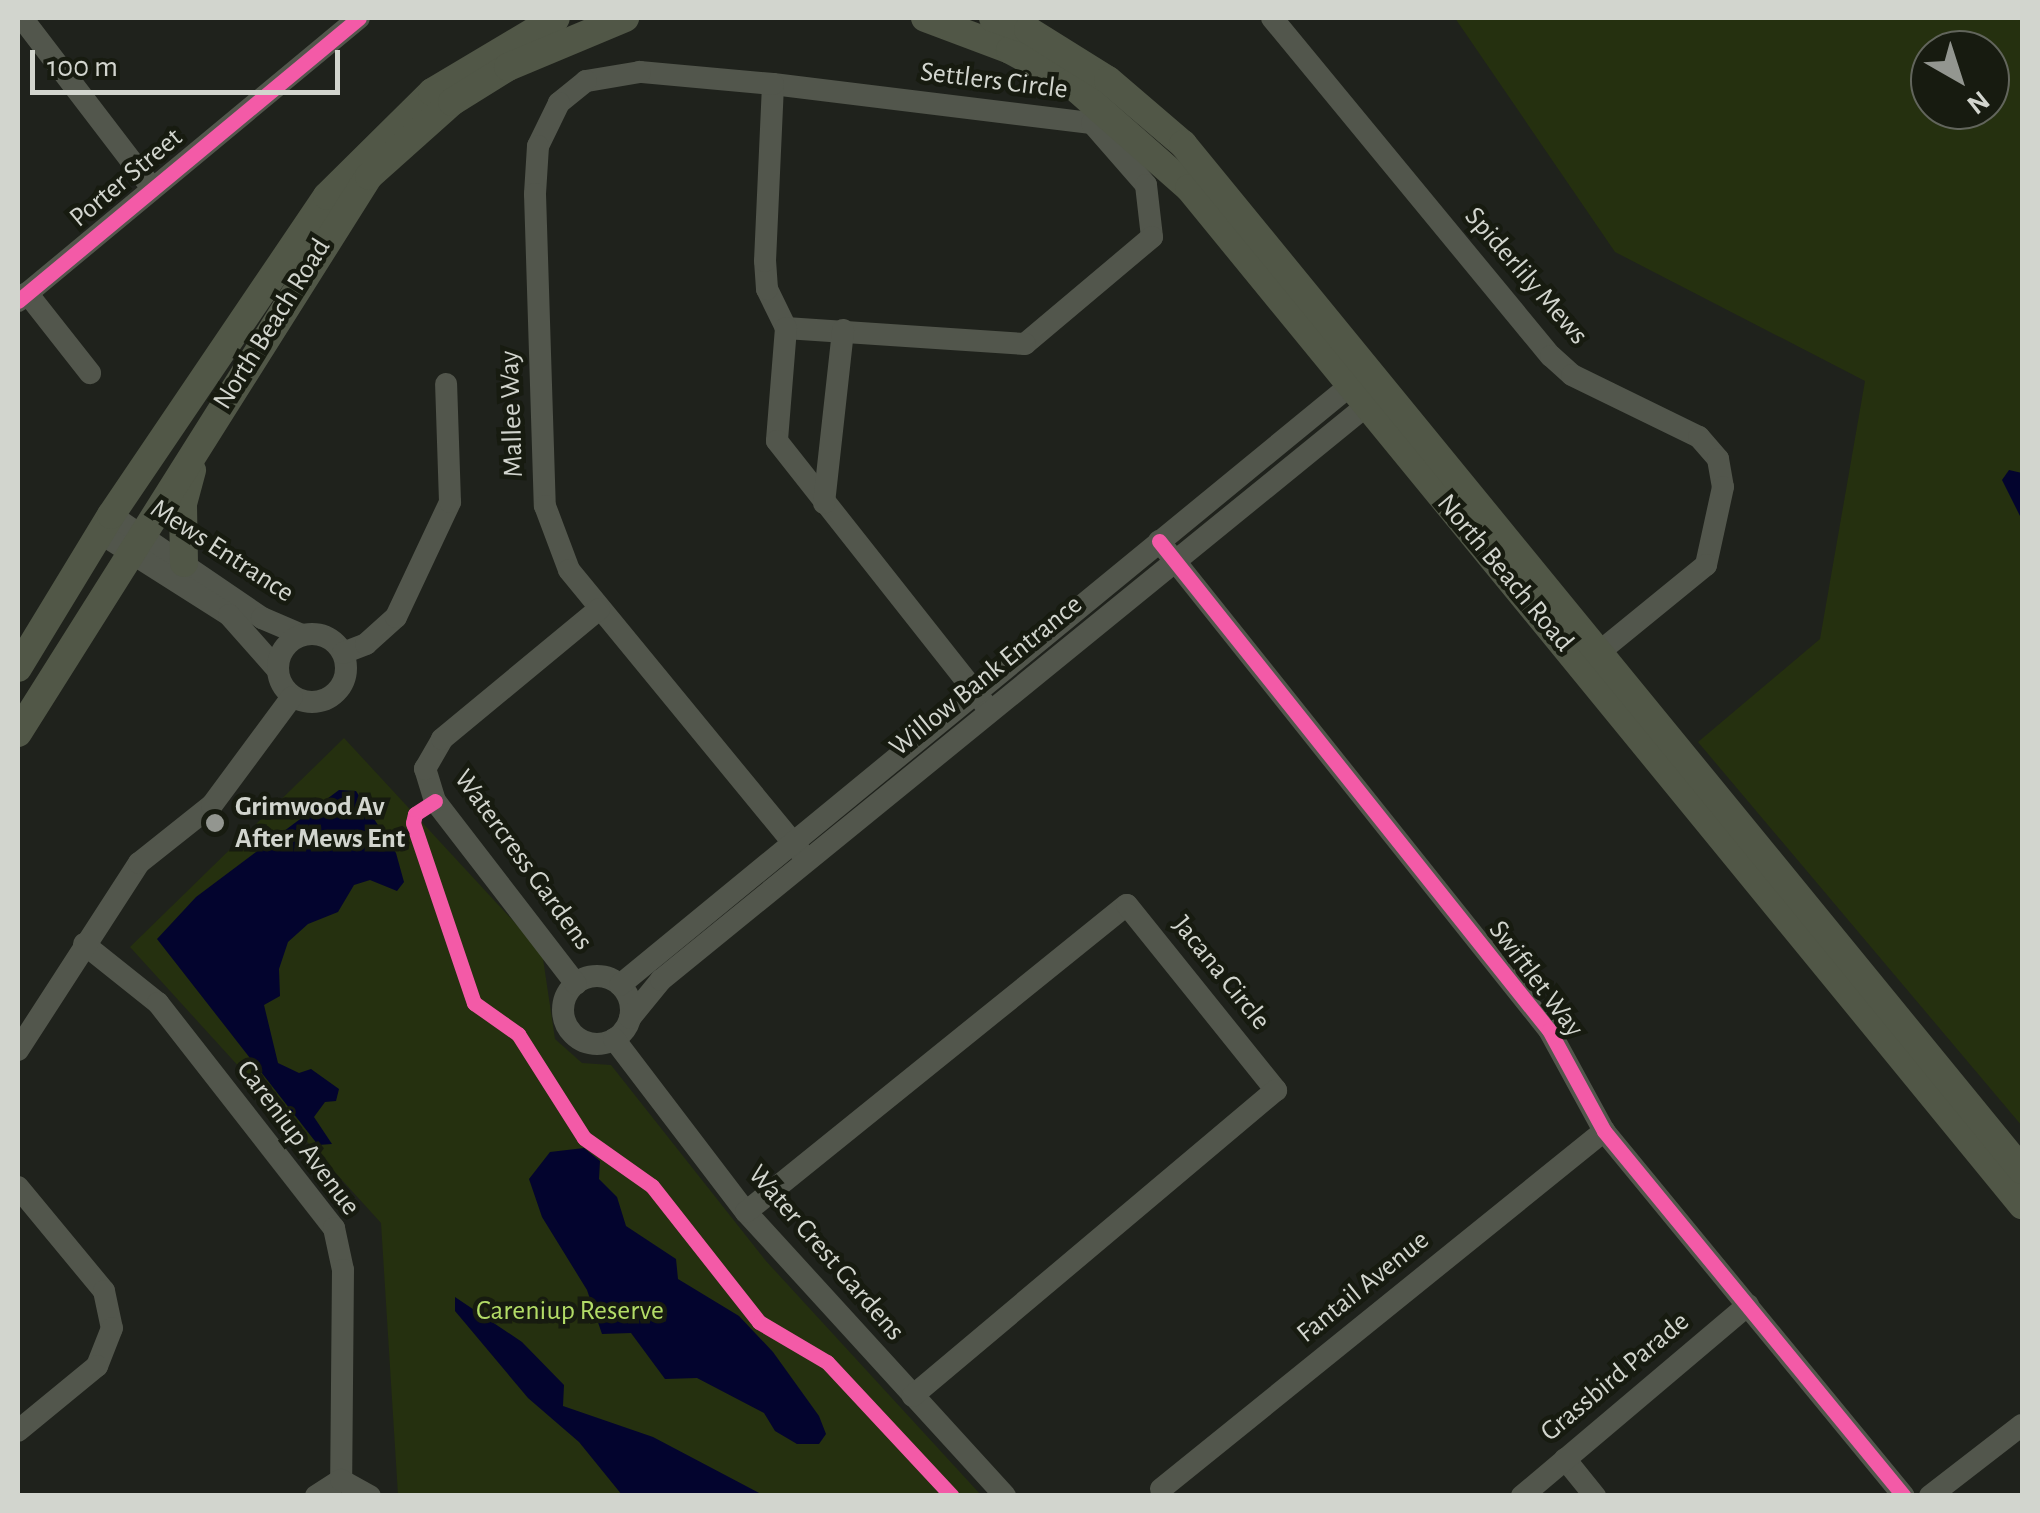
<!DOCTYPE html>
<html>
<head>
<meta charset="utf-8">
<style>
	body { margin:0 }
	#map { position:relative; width:2040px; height:1513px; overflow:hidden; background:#1f221c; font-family:"Alegreya Sans",sans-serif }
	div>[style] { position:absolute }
	.green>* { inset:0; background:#25300f }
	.water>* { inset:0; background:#03042e }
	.minor>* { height:22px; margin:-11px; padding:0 11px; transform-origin:11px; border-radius:11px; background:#52564c }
	.minor>.ring { margin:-11px; padding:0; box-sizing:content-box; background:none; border:22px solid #52564c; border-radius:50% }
	.major>* { height:28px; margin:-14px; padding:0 14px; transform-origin:14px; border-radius:14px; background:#515747 }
	.cycleway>* { height:15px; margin:-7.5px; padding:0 7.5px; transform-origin:7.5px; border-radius:7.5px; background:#f35aa7 }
	.dots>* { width:28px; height:28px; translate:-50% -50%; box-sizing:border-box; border:5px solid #171b10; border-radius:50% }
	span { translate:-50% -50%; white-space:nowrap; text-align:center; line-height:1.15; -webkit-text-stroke:9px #171b10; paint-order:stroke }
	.street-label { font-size:28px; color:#d2d5ce }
	.poi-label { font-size:28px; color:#d2d5ce; font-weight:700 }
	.left { translate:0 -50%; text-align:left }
	.park-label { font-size:28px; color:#b3dc67 }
	.frame { position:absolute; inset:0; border:20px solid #d2d5ce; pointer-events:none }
	.north { position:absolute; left:1910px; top:30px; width:100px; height:100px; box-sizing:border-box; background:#171b10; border:2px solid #62655c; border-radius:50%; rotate:141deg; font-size:28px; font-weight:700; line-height:40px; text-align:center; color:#d2d5ce }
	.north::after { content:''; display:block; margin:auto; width:35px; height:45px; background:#939690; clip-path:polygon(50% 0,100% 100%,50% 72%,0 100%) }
	.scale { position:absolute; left:30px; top:50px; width:310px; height:45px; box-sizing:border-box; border:5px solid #d2d5ce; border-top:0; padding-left:12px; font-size:30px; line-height:35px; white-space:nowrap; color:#d2d5ce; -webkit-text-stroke:8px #171b10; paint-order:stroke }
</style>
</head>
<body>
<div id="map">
	<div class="green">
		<i style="clip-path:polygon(evenodd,1455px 18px,2022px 18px,2022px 1126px,1698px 742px,1820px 639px,1865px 381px,1615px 252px,1455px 18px,1930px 50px,1990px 50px,1990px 110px,1930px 110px,1930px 50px)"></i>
		<i style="clip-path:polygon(344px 738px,542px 952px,555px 1039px,582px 1063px,611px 1065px,766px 1261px,981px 1495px,398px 1495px,381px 1223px,130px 947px)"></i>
	</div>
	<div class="water">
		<i style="clip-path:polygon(2009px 470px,2022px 473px,2022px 520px,2002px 480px)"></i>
		<i style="clip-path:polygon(339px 790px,356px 791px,396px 853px,404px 882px,397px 891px,370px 880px,354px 885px,338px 912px,308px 924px,288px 942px,279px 969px,280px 996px,264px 1005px,278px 1063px,299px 1073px,311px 1069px,339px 1089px,336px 1101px,325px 1102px,314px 1117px,332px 1144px,318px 1145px,157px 939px,196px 897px)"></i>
		<i style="clip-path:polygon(584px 1148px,600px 1161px,599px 1179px,617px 1197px,626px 1226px,676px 1259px,678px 1279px,739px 1316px,773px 1352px,819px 1416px,826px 1434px,819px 1444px,797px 1444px,775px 1431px,764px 1413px,697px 1378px,665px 1379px,631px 1333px,602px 1334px,587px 1290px,542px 1217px,529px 1179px,550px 1152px)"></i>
		<i style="clip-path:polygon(455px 1297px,522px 1342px,564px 1385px,563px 1406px,653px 1437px,763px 1495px,622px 1495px,579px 1442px,528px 1398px,455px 1311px)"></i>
	</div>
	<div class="minor">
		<i style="left:22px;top:18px;width:214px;rotate:52.6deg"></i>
		<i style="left:1272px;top:18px;width:438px;rotate:50.5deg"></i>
		<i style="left:1551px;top:356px;width:28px;rotate:42deg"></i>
		<i style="left:1572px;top:375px;width:141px;rotate:26deg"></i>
		<i style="left:1699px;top:437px;width:29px;rotate:49deg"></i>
		<i style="left:1718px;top:459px;width:28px;rotate:80deg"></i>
		<i style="left:1723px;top:487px;width:80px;rotate:102.3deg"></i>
		<i style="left:1706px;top:565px;width:155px;rotate:140.8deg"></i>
		<i style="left:773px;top:84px;width:321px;rotate:7deg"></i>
		<i style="left:1092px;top:123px;width:82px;rotate:48.9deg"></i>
		<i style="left:1146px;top:185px;width:52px;rotate:83.4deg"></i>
		<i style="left:1152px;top:237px;width:166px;rotate:139.9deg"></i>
		<i style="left:1025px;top:344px;width:240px;rotate:-176.2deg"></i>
		<i style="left:786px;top:328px;width:43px;rotate:-116deg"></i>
		<i style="left:767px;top:289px;width:28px;rotate:-94deg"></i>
		<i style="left:765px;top:261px;width:177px;rotate:-87.4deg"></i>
		<i style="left:773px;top:84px;width:134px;rotate:-174.8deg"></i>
		<i style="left:640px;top:72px;width:55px;rotate:170.5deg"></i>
		<i style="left:586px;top:81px;width:35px;rotate:141deg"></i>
		<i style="left:559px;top:103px;width:48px;rotate:116deg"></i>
		<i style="left:538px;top:146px;width:48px;rotate:93.6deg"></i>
		<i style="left:535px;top:194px;width:312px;rotate:88.2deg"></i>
		<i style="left:545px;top:506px;width:68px;rotate:69.4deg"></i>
		<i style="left:569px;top:570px;width:375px;rotate:50.6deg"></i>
		<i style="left:27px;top:293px;width:102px;rotate:51.8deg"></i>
		<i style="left:18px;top:301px;width:443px;rotate:-39.7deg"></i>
		<i style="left:786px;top:328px;width:113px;rotate:94.6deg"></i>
		<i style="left:777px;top:441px;width:334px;rotate:51.7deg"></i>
		<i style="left:824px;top:503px;width:174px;rotate:-83.7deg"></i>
		<i style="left:111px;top:515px;width:183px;rotate:34.3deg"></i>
		<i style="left:262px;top:618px;width:43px;rotate:23deg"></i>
		<i style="left:100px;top:533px;width:153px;rotate:32.4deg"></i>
		<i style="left:229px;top:615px;width:72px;rotate:48.4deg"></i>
		<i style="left:1159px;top:541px;width:625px;rotate:51.43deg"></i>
		<i style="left:1549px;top:1030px;width:115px;rotate:61.4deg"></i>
		<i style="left:1604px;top:1131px;width:472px;rotate:50.6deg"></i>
		<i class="ring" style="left:278px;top:634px;width:46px;height:46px"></i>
		<i style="left:343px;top:653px;width:25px;rotate:-21deg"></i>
		<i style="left:366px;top:644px;width:40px;rotate:-42deg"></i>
		<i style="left:396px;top:617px;width:127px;rotate:-64.8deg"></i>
		<i style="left:450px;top:502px;width:118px;rotate:-91.9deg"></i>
		<i style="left:84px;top:944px;width:95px;rotate:38.6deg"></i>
		<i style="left:158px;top:1003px;width:286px;rotate:52deg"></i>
		<i style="left:334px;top:1228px;width:43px;rotate:77.9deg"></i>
		<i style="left:343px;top:1270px;width:210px;rotate:90.5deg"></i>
		<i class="ring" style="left:563px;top:976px;width:46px;height:46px"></i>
		<i style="left:576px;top:984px;width:231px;rotate:-127.6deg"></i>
		<i style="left:435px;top:801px;width:34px;rotate:-107deg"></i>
		<i style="left:425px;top:769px;width:34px;rotate:-60deg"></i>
		<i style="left:442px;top:739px;width:204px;rotate:-39.6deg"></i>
		<i style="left:620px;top:985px;width:961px;rotate:-39.39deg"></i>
		<i style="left:630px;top:1018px;width:49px;rotate:-50.8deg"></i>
		<i style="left:661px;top:980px;width:923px;rotate:-39.15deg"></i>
		<i style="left:614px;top:1039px;width:218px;rotate:52.7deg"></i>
		<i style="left:746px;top:1212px;width:384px;rotate:47.6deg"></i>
		<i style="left:18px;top:1050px;width:223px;rotate:-57.1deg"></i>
		<i style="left:139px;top:863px;width:93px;rotate:-38.5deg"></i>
		<i style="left:212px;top:805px;width:134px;rotate:-53.5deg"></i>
		<i style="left:18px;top:1187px;width:135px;rotate:50.4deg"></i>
		<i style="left:104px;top:1291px;width:38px;rotate:78deg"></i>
		<i style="left:112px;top:1328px;width:41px;rotate:111.5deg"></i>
		<i style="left:97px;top:1366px;width:102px;rotate:140.6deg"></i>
		<i style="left:746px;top:1212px;width:489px;rotate:-38.9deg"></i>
		<i style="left:1127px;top:905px;width:238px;rotate:51.2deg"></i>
		<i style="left:1276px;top:1090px;width:475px;rotate:139.9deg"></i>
		<i style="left:1565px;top:1459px;width:48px;rotate:51deg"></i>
		<i style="left:1161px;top:1489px;width:570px;rotate:-38.94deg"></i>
		<i style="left:316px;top:1496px;width:30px;rotate:-33deg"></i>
		<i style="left:341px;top:1480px;width:33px;rotate:29deg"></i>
		<i style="left:1522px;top:1496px;width:296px;rotate:-40.2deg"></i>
		<i style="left:1930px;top:1496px;width:116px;rotate:-37.7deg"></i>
	</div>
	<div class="major">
		<i style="left:925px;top:18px;width:91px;rotate:20.6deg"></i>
		<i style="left:1010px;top:50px;width:68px;rotate:28.8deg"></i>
		<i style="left:1070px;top:83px;width:159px;rotate:41.4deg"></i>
		<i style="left:1189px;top:188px;width:1315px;rotate:50.68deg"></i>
		<i style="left:993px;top:18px;width:37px;rotate:19deg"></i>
		<i style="left:1028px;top:30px;width:94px;rotate:32deg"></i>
		<i style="left:1108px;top:80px;width:99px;rotate:40.5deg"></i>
		<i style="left:1183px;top:144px;width:1325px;rotate:50.73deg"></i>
		<i style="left:184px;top:563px;width:59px;rotate:-91deg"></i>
		<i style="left:183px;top:504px;width:35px;rotate:-75deg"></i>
		<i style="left:18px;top:668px;width:179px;rotate:-58.7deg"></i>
		<i style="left:111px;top:515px;width:385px;rotate:-55.9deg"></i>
		<i style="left:327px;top:196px;width:148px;rotate:-44.7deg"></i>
		<i style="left:432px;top:92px;width:144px;rotate:-30.8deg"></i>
		<i style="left:18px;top:733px;width:658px;rotate:-57.78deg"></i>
		<i style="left:369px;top:176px;width:111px;rotate:-41.7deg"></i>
		<i style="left:452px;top:102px;width:66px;rotate:-32deg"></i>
		<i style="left:508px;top:67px;width:127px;rotate:-22.7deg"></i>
	</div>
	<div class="cycleway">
		<i style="left:18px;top:301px;width:443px;rotate:-39.7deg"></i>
		<i style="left:1159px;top:541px;width:625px;rotate:51.43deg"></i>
		<i style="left:1549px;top:1030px;width:115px;rotate:61.4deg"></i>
		<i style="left:1604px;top:1131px;width:472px;rotate:50.6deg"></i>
		<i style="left:435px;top:801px;width:24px;rotate:147deg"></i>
		<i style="left:415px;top:814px;width:9px;rotate:103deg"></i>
		<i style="left:413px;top:823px;width:190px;rotate:71.3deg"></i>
		<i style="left:474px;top:1003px;width:54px;rotate:35.2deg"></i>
		<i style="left:518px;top:1034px;width:123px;rotate:57.6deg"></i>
		<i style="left:584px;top:1138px;width:83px;rotate:35.2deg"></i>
		<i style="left:652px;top:1186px;width:173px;rotate:51.8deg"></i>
		<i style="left:759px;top:1322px;width:79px;rotate:30.5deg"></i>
		<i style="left:827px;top:1362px;width:183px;rotate:47deg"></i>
	</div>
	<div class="dots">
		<i style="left:215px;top:823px;background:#939690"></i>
	</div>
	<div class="street-label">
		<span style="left:994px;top:81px;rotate:7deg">Settlers Circle</span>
		<span style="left:126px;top:178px;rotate:-40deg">Porter Street</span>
		<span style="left:1526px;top:276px;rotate:49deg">Spiderlily Mews</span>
		<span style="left:272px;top:324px;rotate:-58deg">North Beach Road</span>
		<span style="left:512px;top:414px;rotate:-92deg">Mallee Way</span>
		<span style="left:222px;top:551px;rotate:33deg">Mews Entrance</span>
		<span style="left:1505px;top:573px;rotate:50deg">North Beach Road</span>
		<span style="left:986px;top:676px;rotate:-39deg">Willow Bank Entrance</span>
		<span style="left:523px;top:860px;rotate:54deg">Watercress Gardens</span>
		<span style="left:1221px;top:973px;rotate:51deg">Jacana Circle</span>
		<span style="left:1536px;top:979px;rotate:53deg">Swiftlet Way</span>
		<span style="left:298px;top:1138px;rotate:53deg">Careniup Avenue</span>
		<span style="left:826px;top:1253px;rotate:49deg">Water Crest Gardens</span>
		<span style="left:1363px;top:1287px;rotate:-39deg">Fantail Avenue</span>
		<span style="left:1615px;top:1377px;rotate:-40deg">Grassbird Parade</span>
	</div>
	<div class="poi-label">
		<span class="left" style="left:235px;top:823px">Grimwood Av<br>After Mews Ent</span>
	</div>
	<div class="park-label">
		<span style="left:570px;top:1311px">Careniup Reserve</span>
	</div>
	<div class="frame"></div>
	<div class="north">N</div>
	<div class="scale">100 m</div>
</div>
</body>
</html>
